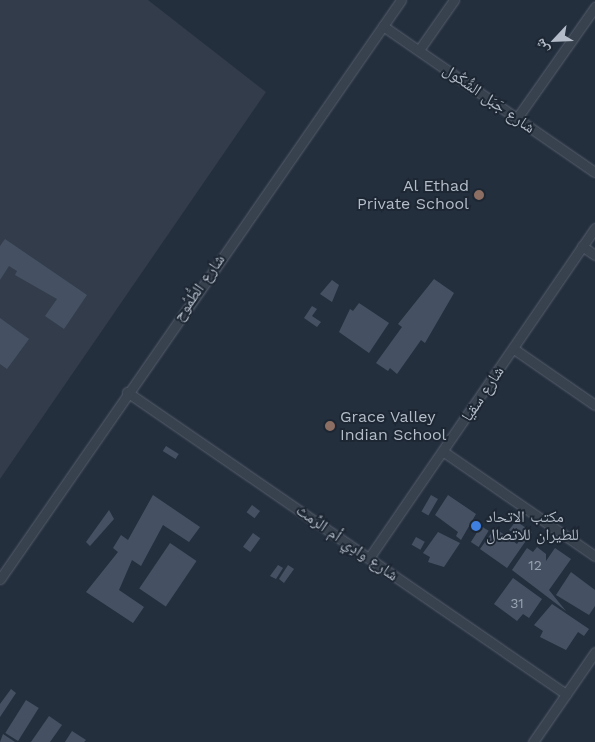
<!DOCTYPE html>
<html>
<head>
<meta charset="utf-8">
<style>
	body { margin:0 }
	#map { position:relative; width:595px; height:742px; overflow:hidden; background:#242f3e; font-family:"Work Sans","Noto Naskh Arabic",sans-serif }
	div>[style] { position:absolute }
	.airport>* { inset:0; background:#323c4b }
	.building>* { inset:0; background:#455162; transform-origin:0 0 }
	.roads { filter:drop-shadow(0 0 1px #565f6c) drop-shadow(0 0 1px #565f6c) }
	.street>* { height:9px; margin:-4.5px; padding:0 4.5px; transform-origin:4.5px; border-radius:4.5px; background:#38414e }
	.dots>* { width:14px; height:14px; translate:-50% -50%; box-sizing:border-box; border:2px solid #1d2633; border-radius:50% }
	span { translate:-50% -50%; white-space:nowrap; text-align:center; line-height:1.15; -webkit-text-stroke:4px #1d2633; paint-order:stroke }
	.number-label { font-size:14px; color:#98a1af }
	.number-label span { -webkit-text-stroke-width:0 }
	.street-label { font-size:16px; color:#b4bcc9 }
	.poi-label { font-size:16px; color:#b4bcc9 }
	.right { translate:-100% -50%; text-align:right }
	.left { translate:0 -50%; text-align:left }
	.north { position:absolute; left:530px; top:15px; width:50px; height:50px; -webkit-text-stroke:4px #1d2633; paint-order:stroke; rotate:245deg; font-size:14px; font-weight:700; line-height:20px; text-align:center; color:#b4bcc9 }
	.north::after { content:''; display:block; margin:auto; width:18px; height:22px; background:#b4bcc9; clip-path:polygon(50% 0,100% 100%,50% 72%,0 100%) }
</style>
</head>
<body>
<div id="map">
	<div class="airport">
		<i style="clip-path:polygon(0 0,148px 0,266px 92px,0 479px)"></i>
	</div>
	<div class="building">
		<i style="clip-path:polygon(5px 239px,87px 295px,64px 329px,45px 316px,57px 299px,15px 275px,17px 271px,9px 266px,0 280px,0 246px)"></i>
		<i style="clip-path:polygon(434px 279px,454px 293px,425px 343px,421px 340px,397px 374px,390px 368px,388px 371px,376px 363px,402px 327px,398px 324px)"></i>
		<i style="clip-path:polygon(332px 280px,339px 285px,332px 302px,320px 294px)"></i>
		<i style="clip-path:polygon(359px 303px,389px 323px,369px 353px,339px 332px,350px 309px,353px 311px)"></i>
		<i style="clip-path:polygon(312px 306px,317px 309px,312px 316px,321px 322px,317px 327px,304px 318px)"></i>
		<i style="clip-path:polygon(0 318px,29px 339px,7px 369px,0 364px)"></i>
		<i style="left:166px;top:446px;width:15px;height:6px;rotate:32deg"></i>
		<i style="clip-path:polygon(153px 495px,200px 527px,189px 542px,163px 525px,141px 566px,132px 560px,119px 590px,144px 607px,133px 623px,86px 592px,118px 552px,113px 548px,121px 535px,128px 540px)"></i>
		<i style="left:431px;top:495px;width:8px;height:19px;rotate:30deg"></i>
		<i style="clip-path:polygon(448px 495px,476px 514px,461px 540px,456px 536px,458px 532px,435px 515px)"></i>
		<i style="left:252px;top:505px;width:10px;height:9px;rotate:37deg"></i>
		<i style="clip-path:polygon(109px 510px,114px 519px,90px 546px,86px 542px)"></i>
		<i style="clip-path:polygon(516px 521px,532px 532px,507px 568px,480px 549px,495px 528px,517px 544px,521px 538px,509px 530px)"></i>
		<i style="left:481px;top:526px;width:9px;height:19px;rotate:32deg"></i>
		<i style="clip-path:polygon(438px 532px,460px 543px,444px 567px,428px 562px,430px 557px,423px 553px)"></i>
		<i style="left:253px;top:533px;width:9px;height:17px;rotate:36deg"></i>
		<i style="left:416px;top:537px;width:10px;height:9px;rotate:29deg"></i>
		<i style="left:170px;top:543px;width:32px;height:55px;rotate:34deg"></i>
		<i style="clip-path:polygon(537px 547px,546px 554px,546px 561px,555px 548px,571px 559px,549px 590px,566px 611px,512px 570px,527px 548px,533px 552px)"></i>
		<i style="clip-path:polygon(278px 565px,283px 568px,276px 579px,270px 576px)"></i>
		<i style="clip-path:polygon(288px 565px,294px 569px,284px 583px,279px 579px)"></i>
		<i style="clip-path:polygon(571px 572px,595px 590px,595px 606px,589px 615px,556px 595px)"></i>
		<i style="clip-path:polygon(513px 578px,542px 599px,529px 618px,523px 614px,517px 621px,494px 604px)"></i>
		<i style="clip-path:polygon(552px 604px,589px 629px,584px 636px,578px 632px,566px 650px,540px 637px,543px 631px,534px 625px)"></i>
		<i style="clip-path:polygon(11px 689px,16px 693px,0 717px,0 704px)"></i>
		<i style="left:26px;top:700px;width:15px;height:39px;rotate:32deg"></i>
		<i style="clip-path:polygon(49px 716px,62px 725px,50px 742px,31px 742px)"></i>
		<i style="clip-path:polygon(72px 731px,86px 740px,84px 742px,65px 742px)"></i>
		<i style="clip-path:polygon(3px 734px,15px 742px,0 742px)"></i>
	</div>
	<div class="roads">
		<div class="street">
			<i style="left:383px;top:26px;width:257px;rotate:34.6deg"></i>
			<i style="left:419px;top:50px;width:61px;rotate:-55deg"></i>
			<i style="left:517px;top:118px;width:136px;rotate:-54.9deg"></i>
			<i style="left:582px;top:246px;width:16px;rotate:35deg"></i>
			<i style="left:514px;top:349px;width:98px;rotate:34.7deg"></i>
			<i style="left:127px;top:392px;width:533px;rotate:34.53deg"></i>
			<i style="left:444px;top:452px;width:183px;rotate:34.6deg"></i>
			<i style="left:369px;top:558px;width:400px;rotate:-55.6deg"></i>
			<i style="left:0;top:579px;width:704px;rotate:-55.29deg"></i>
			<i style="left:533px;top:742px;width:109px;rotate:-55.4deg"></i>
		</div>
	</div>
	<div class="dots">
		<i style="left:479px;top:195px;background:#8d6e63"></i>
		<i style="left:330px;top:426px;background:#8d6e63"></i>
		<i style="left:476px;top:526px;background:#3f7fe0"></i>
	</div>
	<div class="number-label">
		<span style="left:535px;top:565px">12</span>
		<span style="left:517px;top:603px">31</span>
	</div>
	<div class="street-label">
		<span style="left:489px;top:99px;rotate:35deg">شارع جَبَل الشُّكُول</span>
		<span style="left:199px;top:288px;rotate:-55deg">شارع الطُّمُوح</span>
		<span style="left:483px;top:394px;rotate:-56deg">شارع سقيا</span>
		<span style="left:347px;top:543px;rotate:35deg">شارع وادِي أم الرِّمث</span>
	</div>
	<div class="poi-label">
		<span class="right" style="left:469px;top:195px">Al Ethad<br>Private School</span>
		<span class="left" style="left:340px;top:426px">Grace Valley<br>Indian School</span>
		<span class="left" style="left:486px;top:526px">مكتب الاتحاد<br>للطيران للاتصال</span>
	</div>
	<div class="north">ش</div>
</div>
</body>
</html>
